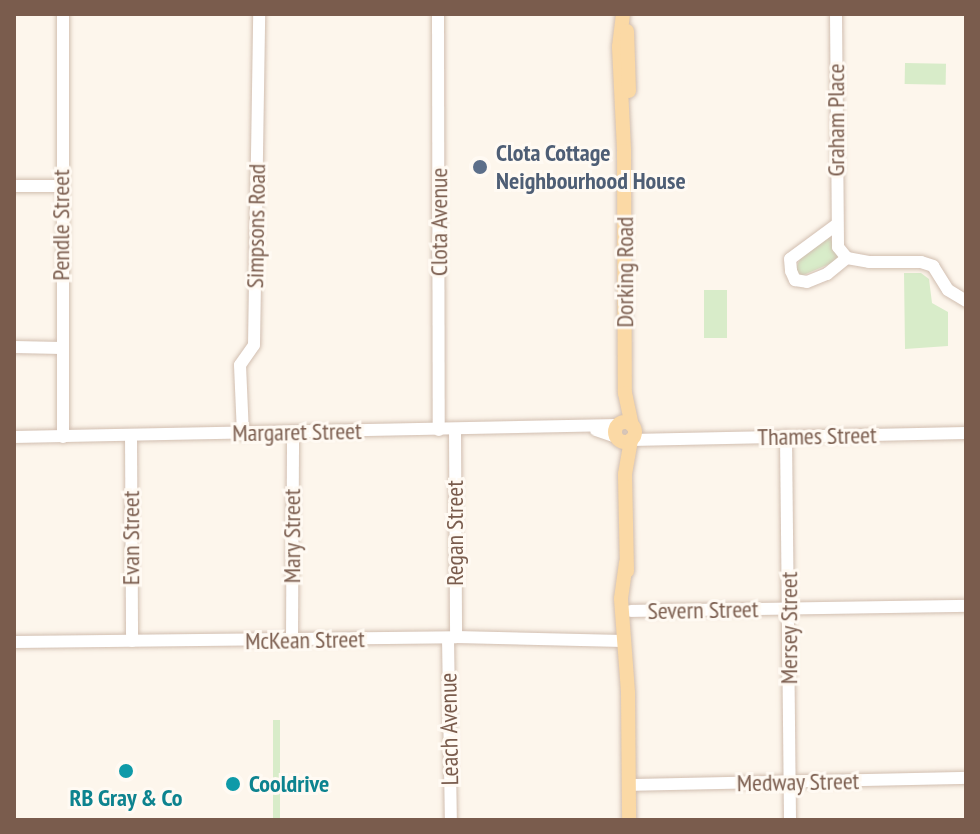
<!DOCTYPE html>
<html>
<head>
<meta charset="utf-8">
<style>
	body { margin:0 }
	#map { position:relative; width:980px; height:834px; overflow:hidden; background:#fdf6ec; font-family:"PT Sans Narrow",sans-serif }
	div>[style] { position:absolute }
	.green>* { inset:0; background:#d8ecc9; transform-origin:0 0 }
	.roads { filter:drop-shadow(0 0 2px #d1beb0) drop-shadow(0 0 2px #d1beb0) }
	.minor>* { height:12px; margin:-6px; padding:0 6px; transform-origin:6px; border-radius:6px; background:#fff }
	.major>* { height:14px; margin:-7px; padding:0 7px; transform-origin:7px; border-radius:7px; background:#fbd9a5 }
	.major>.ring { margin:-7px; padding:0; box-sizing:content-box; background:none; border:14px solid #fbd9a5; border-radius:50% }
	.dots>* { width:22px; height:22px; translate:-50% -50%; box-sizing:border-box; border:4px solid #fffaf3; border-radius:50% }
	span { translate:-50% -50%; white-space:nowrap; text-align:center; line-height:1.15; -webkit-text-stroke:6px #fffaf3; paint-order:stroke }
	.street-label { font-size:24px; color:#7a5c4d }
	.service-label { font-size:24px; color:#4e5e75; font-weight:700 }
	.left { translate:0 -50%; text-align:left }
	.culture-label { font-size:24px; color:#0d838f; font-weight:700 }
	.frame { position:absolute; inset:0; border:16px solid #7a5c4d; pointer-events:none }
</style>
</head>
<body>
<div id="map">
	<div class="green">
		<i style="left:905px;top:63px;width:41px;height:21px;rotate:1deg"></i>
		<i style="clip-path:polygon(830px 237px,839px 260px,801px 276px,795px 270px,801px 257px)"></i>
		<i style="clip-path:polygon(904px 273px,921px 273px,929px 279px,932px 303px,948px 312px,948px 346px,905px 349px)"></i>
		<i style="left:704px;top:290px;width:23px;height:48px"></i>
		<i style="left:273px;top:720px;width:7px;height:100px"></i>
	</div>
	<div class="roads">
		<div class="minor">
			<i style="left:63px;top:14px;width:423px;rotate:90deg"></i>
			<i style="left:438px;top:14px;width:416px;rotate:89.9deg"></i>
			<i style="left:836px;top:14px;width:233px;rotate:89.5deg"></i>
			<i style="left:838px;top:247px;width:14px;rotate:51deg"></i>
			<i style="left:847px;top:258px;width:22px;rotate:10deg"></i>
			<i style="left:869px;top:262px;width:52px"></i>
			<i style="left:921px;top:262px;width:13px;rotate:18deg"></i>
			<i style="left:933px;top:266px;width:28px;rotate:58deg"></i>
			<i style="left:948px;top:290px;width:21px;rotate:31deg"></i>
			<i style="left:14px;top:186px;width:47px"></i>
			<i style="left:836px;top:225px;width:57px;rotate:143.5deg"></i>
			<i style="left:790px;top:259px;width:12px;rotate:85deg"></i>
			<i style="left:791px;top:271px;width:10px;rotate:66deg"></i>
			<i style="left:795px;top:280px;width:12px;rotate:9deg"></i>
			<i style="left:807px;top:282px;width:22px;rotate:-22deg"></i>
			<i style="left:827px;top:274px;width:26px;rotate:-39deg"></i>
			<i style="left:14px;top:347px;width:48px;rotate:1.2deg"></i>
			<i style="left:455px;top:429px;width:208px;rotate:89.7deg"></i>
			<i style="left:596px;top:430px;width:21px;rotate:19deg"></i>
			<i style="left:243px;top:434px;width:69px;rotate:-92.5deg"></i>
			<i style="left:240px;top:365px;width:24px;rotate:-55deg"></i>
			<i style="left:254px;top:345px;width:331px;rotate:-89.1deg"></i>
			<i style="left:131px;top:435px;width:206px;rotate:89.7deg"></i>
			<i style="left:786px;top:436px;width:384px;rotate:89.4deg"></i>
			<i style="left:14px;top:437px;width:604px;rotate:-1.14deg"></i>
			<i style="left:631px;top:440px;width:335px;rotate:-1.2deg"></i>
			<i style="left:631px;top:611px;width:335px;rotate:-0.9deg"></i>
			<i style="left:448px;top:638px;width:182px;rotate:89.1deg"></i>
			<i style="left:292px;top:640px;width:207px;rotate:-89.7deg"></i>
			<i style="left:14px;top:642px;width:442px;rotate:-0.6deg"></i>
			<i style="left:456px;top:637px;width:167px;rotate:1.4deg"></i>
			<i style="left:629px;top:785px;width:337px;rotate:-1.2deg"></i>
		</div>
		<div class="major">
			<i style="left:623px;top:14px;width:33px;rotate:97deg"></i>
			<i style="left:619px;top:47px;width:104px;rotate:87.2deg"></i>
			<i style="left:624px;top:151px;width:242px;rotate:89.8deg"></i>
			<i style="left:625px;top:393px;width:33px;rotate:78deg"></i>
			<i style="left:627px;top:31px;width:60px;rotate:88.1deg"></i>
			<i class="ring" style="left:615px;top:422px;width:6px;height:6px"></i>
			<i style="left:626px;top:563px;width:36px;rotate:98deg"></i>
			<i style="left:621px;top:599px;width:94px;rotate:85.7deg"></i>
			<i style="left:628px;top:693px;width:127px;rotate:89.5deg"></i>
			<i style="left:627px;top:571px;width:97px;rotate:-91.2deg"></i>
			<i style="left:625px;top:474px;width:35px;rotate:-80deg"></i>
		</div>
	</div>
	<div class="dots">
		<i style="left:480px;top:167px;background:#5c6f8a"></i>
		<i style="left:126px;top:771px;background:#0f9aa8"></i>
		<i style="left:233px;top:784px;background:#0f9aa8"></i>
	</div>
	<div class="street-label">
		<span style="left:836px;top:120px;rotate:-90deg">Graham Place</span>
		<span style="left:439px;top:222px;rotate:-90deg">Clota Avenue</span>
		<span style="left:61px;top:225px;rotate:-90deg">Pendle Street</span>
		<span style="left:256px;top:226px;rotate:-89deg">Simpsons Road</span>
		<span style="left:625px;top:272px;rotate:-90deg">Dorking Road</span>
		<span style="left:297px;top:432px;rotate:-1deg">Margaret Street</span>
		<span style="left:817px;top:436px;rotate:-1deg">Thames Street</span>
		<span style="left:455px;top:533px;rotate:-90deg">Regan Street</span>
		<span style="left:292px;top:536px;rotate:-90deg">Mary Street</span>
		<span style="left:131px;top:538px;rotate:-90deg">Evan Street</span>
		<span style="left:703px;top:610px;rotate:-1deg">Severn Street</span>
		<span style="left:789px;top:628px;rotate:-90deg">Mersey Street</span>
		<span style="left:305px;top:640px;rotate:-1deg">McKean Street</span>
		<span style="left:449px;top:729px;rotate:-91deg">Leach Avenue</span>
		<span style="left:798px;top:782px;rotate:-1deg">Medway Street</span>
	</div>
	<div class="service-label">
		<span class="left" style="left:496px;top:167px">Clota Cottage<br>Neighbourhood House</span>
	</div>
	<div class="culture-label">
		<span class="left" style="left:249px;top:784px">Cooldrive</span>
		<span style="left:126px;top:798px">RB Gray &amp; Co</span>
	</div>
	<div class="frame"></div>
</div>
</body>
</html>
